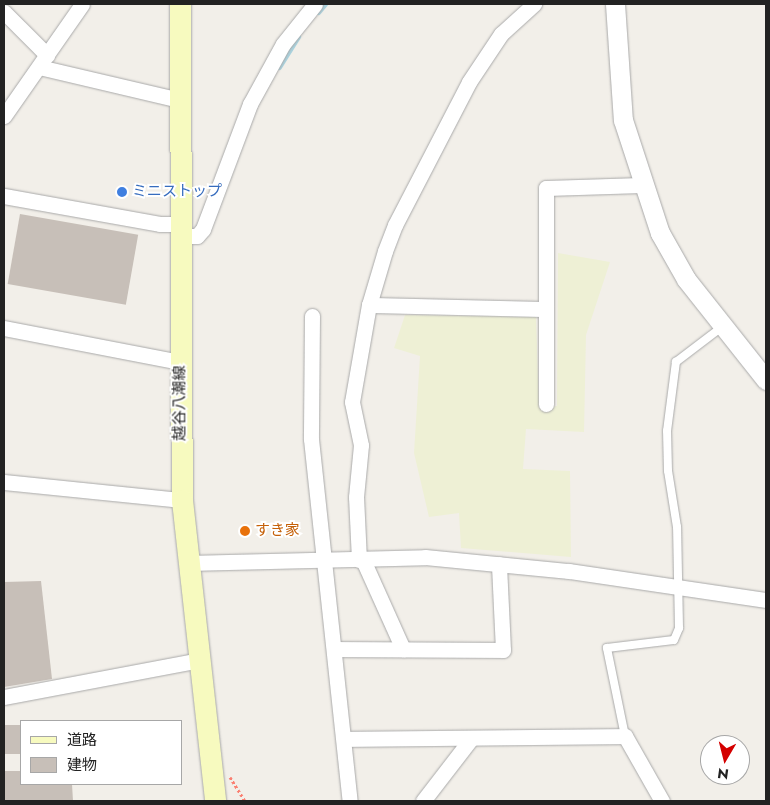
<!DOCTYPE html>
<html>
<head>
<meta charset="utf-8">
<style>
	body { margin:0 }
	#map { position:relative; width:770px; height:805px; overflow:hidden; background:#f2efe9; font-family:Jost,"Noto Sans JP",sans-serif }
	div>[style] { position:absolute }
	.farmland>* { inset:0; background:#eef0d5 }
	.stream>* { height:5px; margin:-2.5px; padding:0 2.5px; transform-origin:2.5px; border-radius:2.5px; background:#aad3df }
	.building>* { inset:0; background:#c7bfb8; transform-origin:0 0 }
	.path>* { height:3px; margin-top:-1.5px; transform-origin:0; background:repeating-linear-gradient(90deg,#fa8072 0 2.5px,transparent 0 5px) }
	.roads { filter:drop-shadow(0 0 1px #a9a9a9) drop-shadow(0 0 1px #a9a9a9) }
	.service>* { height:8px; margin:-4px; padding:0 4px; transform-origin:4px; border-radius:4px; background:#fff }
	.minor>* { height:15px; margin:-7.5px; padding:0 7.5px; transform-origin:7.5px; border-radius:7.5px; background:#fff }
	.tertiary>* { height:19px; margin:-9.5px; padding:0 9.5px; transform-origin:9.5px; border-radius:9.5px; background:#fff }
	.secondary>* { height:21px; margin:-10.5px; padding:0 10.5px; transform-origin:10.5px; border-radius:10.5px; background:#f7fabf }
	.dots>* { width:14px; height:14px; translate:-50% -50%; box-sizing:border-box; border:2px solid #fff; border-radius:50% }
	span { translate:-50% -50%; white-space:nowrap; text-align:center; line-height:1.15; -webkit-text-stroke:4px #fff; paint-order:stroke }
	.shop-label { font-size:15px; color:#366cbe }
	.left { translate:0 -50%; text-align:left }
	.street-label { font-size:15px; color:#222 }
	.food-label { font-size:15px; color:#c56008 }
	.frame { position:absolute; inset:0; border:5px solid #222; pointer-events:none }
	.legend { position:absolute; left:20px; top:720px; width:162px; height:65px; box-sizing:border-box; background:#fff; border:1px solid #a7a7a7; margin:0; padding:6px 9px; list-style:none; font-size:15px; color:#222 }
	.legend li { display:flex; align-items:center; gap:10px; height:25px }
	.legend b { width:25px; border:1px solid #a7a7a7 }
	.north { position:absolute; left:700px; top:735px; width:50px; height:50px; box-sizing:border-box; background:#fff; border:1px solid #a7a7a7; border-radius:50%; rotate:188deg; font-size:14px; font-weight:700; line-height:20px; text-align:center; color:#222 }
	.north::after { content:''; display:block; margin:auto; width:18px; height:22px; background:#d40000; clip-path:polygon(50% 0,100% 100%,50% 72%,0 100%) }
</style>
</head>
<body>
<div id="map">
	<div class="farmland">
		<i style="clip-path:polygon(558px 253px,610px 262px,586px 335px,584px 432px,526px 429px,523px 469px,570px 471px,571px 557px,461px 548px,459px 513px,429px 517px,414px 453px,420px 356px,394px 348px,405px 315px,536px 317px,539px 408px,557px 406px)"></i>
	</div>
	<div class="stream">
		<i style="left:318px;top:12px;width:11px;rotate:-49deg"></i>
		<i style="left:279px;top:67px;width:36px;rotate:-58deg"></i>
	</div>
	<div class="building">
		<i style="left:20px;top:214px;width:120px;height:71px;rotate:10deg"></i>
		<i style="clip-path:polygon(41px 581px,52px 679px,4px 687px,4px 582px)"></i>
		<i style="left:4px;top:725px;width:17px;height:29px"></i>
		<i style="clip-path:polygon(4px 771px,21px 771px,21px 784px,72px 784px,73px 801px,4px 801px)"></i>
	</div>
	<div class="path">
		<i style="left:230px;top:777px;width:28px;rotate:58deg"></i>
	</div>
	<div class="roads">
		<div class="service">
			<i style="left:625px;top:736px;width:90px;rotate:-101.6deg"></i>
			<i style="left:607px;top:648px;width:67px;rotate:-6.8deg"></i>
			<i style="left:674px;top:640px;width:13px;rotate:-67deg"></i>
			<i style="left:679px;top:628px;width:101px;rotate:-91.1deg"></i>
			<i style="left:677px;top:527px;width:57px;rotate:-99.1deg"></i>
			<i style="left:668px;top:471px;width:40px;rotate:-91.4deg"></i>
			<i style="left:667px;top:431px;width:70px;rotate:-82.6deg"></i>
			<i style="left:676px;top:362px;width:58px;rotate:-37.3deg"></i>
		</div>
		<div class="minor">
			<i style="left:4px;top:12px;width:61px;rotate:45deg"></i>
			<i style="left:39px;top:67px;width:145px;rotate:13.2deg"></i>
			<i style="left:4px;top:116px;width:136px;rotate:-55.1deg"></i>
			<i style="left:4px;top:196px;width:158px;rotate:10.2deg"></i>
			<i style="left:160px;top:224px;width:20px"></i>
			<i style="left:180px;top:236px;width:17px"></i>
			<i style="left:197px;top:236px;width:9px;rotate:-49deg"></i>
			<i style="left:203px;top:229px;width:134px;rotate:-69.4deg"></i>
			<i style="left:250px;top:104px;width:68px;rotate:-61.2deg"></i>
			<i style="left:283px;top:44px;width:51px;rotate:-51.3deg"></i>
			<i style="left:369px;top:305px;width:177px;rotate:1.3deg"></i>
			<i style="left:312px;top:316px;width:123px;rotate:90.5deg"></i>
			<i style="left:311px;top:439px;width:364px;rotate:83.9deg"></i>
			<i style="left:4px;top:328px;width:179px;rotate:10.9deg"></i>
			<i style="left:546px;top:404px;width:216px;rotate:-90deg"></i>
			<i style="left:546px;top:188px;width:96px;rotate:-1.8deg"></i>
			<i style="left:4px;top:482px;width:179px;rotate:5.8deg"></i>
			<i style="left:359px;top:560px;width:63px;rotate:-92.7deg"></i>
			<i style="left:356px;top:497px;width:52px;rotate:-84.5deg"></i>
			<i style="left:361px;top:445px;width:44px;rotate:-101.8deg"></i>
			<i style="left:352px;top:402px;width:98px;rotate:-80.1deg"></i>
			<i style="left:369px;top:305px;width:56px;rotate:-73.5deg"></i>
			<i style="left:385px;top:251px;width:28px;rotate:-69deg"></i>
			<i style="left:395px;top:225px;width:161px;rotate:-62.6deg"></i>
			<i style="left:469px;top:82px;width:58px;rotate:-56.3deg"></i>
			<i style="left:501px;top:34px;width:45px;rotate:-42.3deg"></i>
			<i style="left:363px;top:560px;width:98px;rotate:65.8deg"></i>
			<i style="left:187px;top:563px;width:238px;rotate:-1.4deg"></i>
			<i style="left:425px;top:557px;width:145px;rotate:5.6deg"></i>
			<i style="left:569px;top:571px;width:199px;rotate:8.4deg"></i>
			<i style="left:334px;top:649px;width:169px;rotate:0.3deg"></i>
			<i style="left:503px;top:650px;width:86px;rotate:-92.7deg"></i>
			<i style="left:4px;top:697px;width:198px;rotate:-10.7deg"></i>
			<i style="left:344px;top:739px;width:281px;rotate:-0.6deg"></i>
			<i style="left:625px;top:736px;width:75px;rotate:60.4deg"></i>
			<i style="left:423px;top:801px;width:77px;rotate:-52.4deg"></i>
		</div>
		<div class="tertiary">
			<i style="left:615px;top:4px;width:116px;rotate:86.1deg"></i>
			<i style="left:623px;top:120px;width:119px;rotate:71.9deg"></i>
			<i style="left:660px;top:233px;width:53px;rotate:60.5deg"></i>
			<i style="left:686px;top:279px;width:129px;rotate:51.6deg"></i>
		</div>
		<div class="secondary">
			<i style="left:180px;top:4px;width:496px;rotate:89.8deg"></i>
			<i style="left:182px;top:500px;width:303px;rotate:83.7deg"></i>
		</div>
	</div>
	<div class="dots">
		<i style="left:122px;top:192px;background:#3f7fe0"></i>
		<i style="left:245px;top:531px;background:#e8710a"></i>
	</div>
	<div class="shop-label">
		<span class="left" style="left:132px;top:192px">ミニストップ</span>
	</div>
	<div class="street-label">
		<span style="left:180px;top:403px;rotate:-90deg">越谷八潮線</span>
	</div>
	<div class="food-label">
		<span class="left" style="left:255px;top:531px">すき家</span>
	</div>
	<div class="frame"></div>
	<ul class="legend">
	<li><b style="height:6px;background:#f7fabf"></b>道路</li>
	<li><b style="height:14px;background:#c7bfb8"></b>建物</li>
	</ul>
	<div class="north">N</div>
</div>
</body>
</html>
